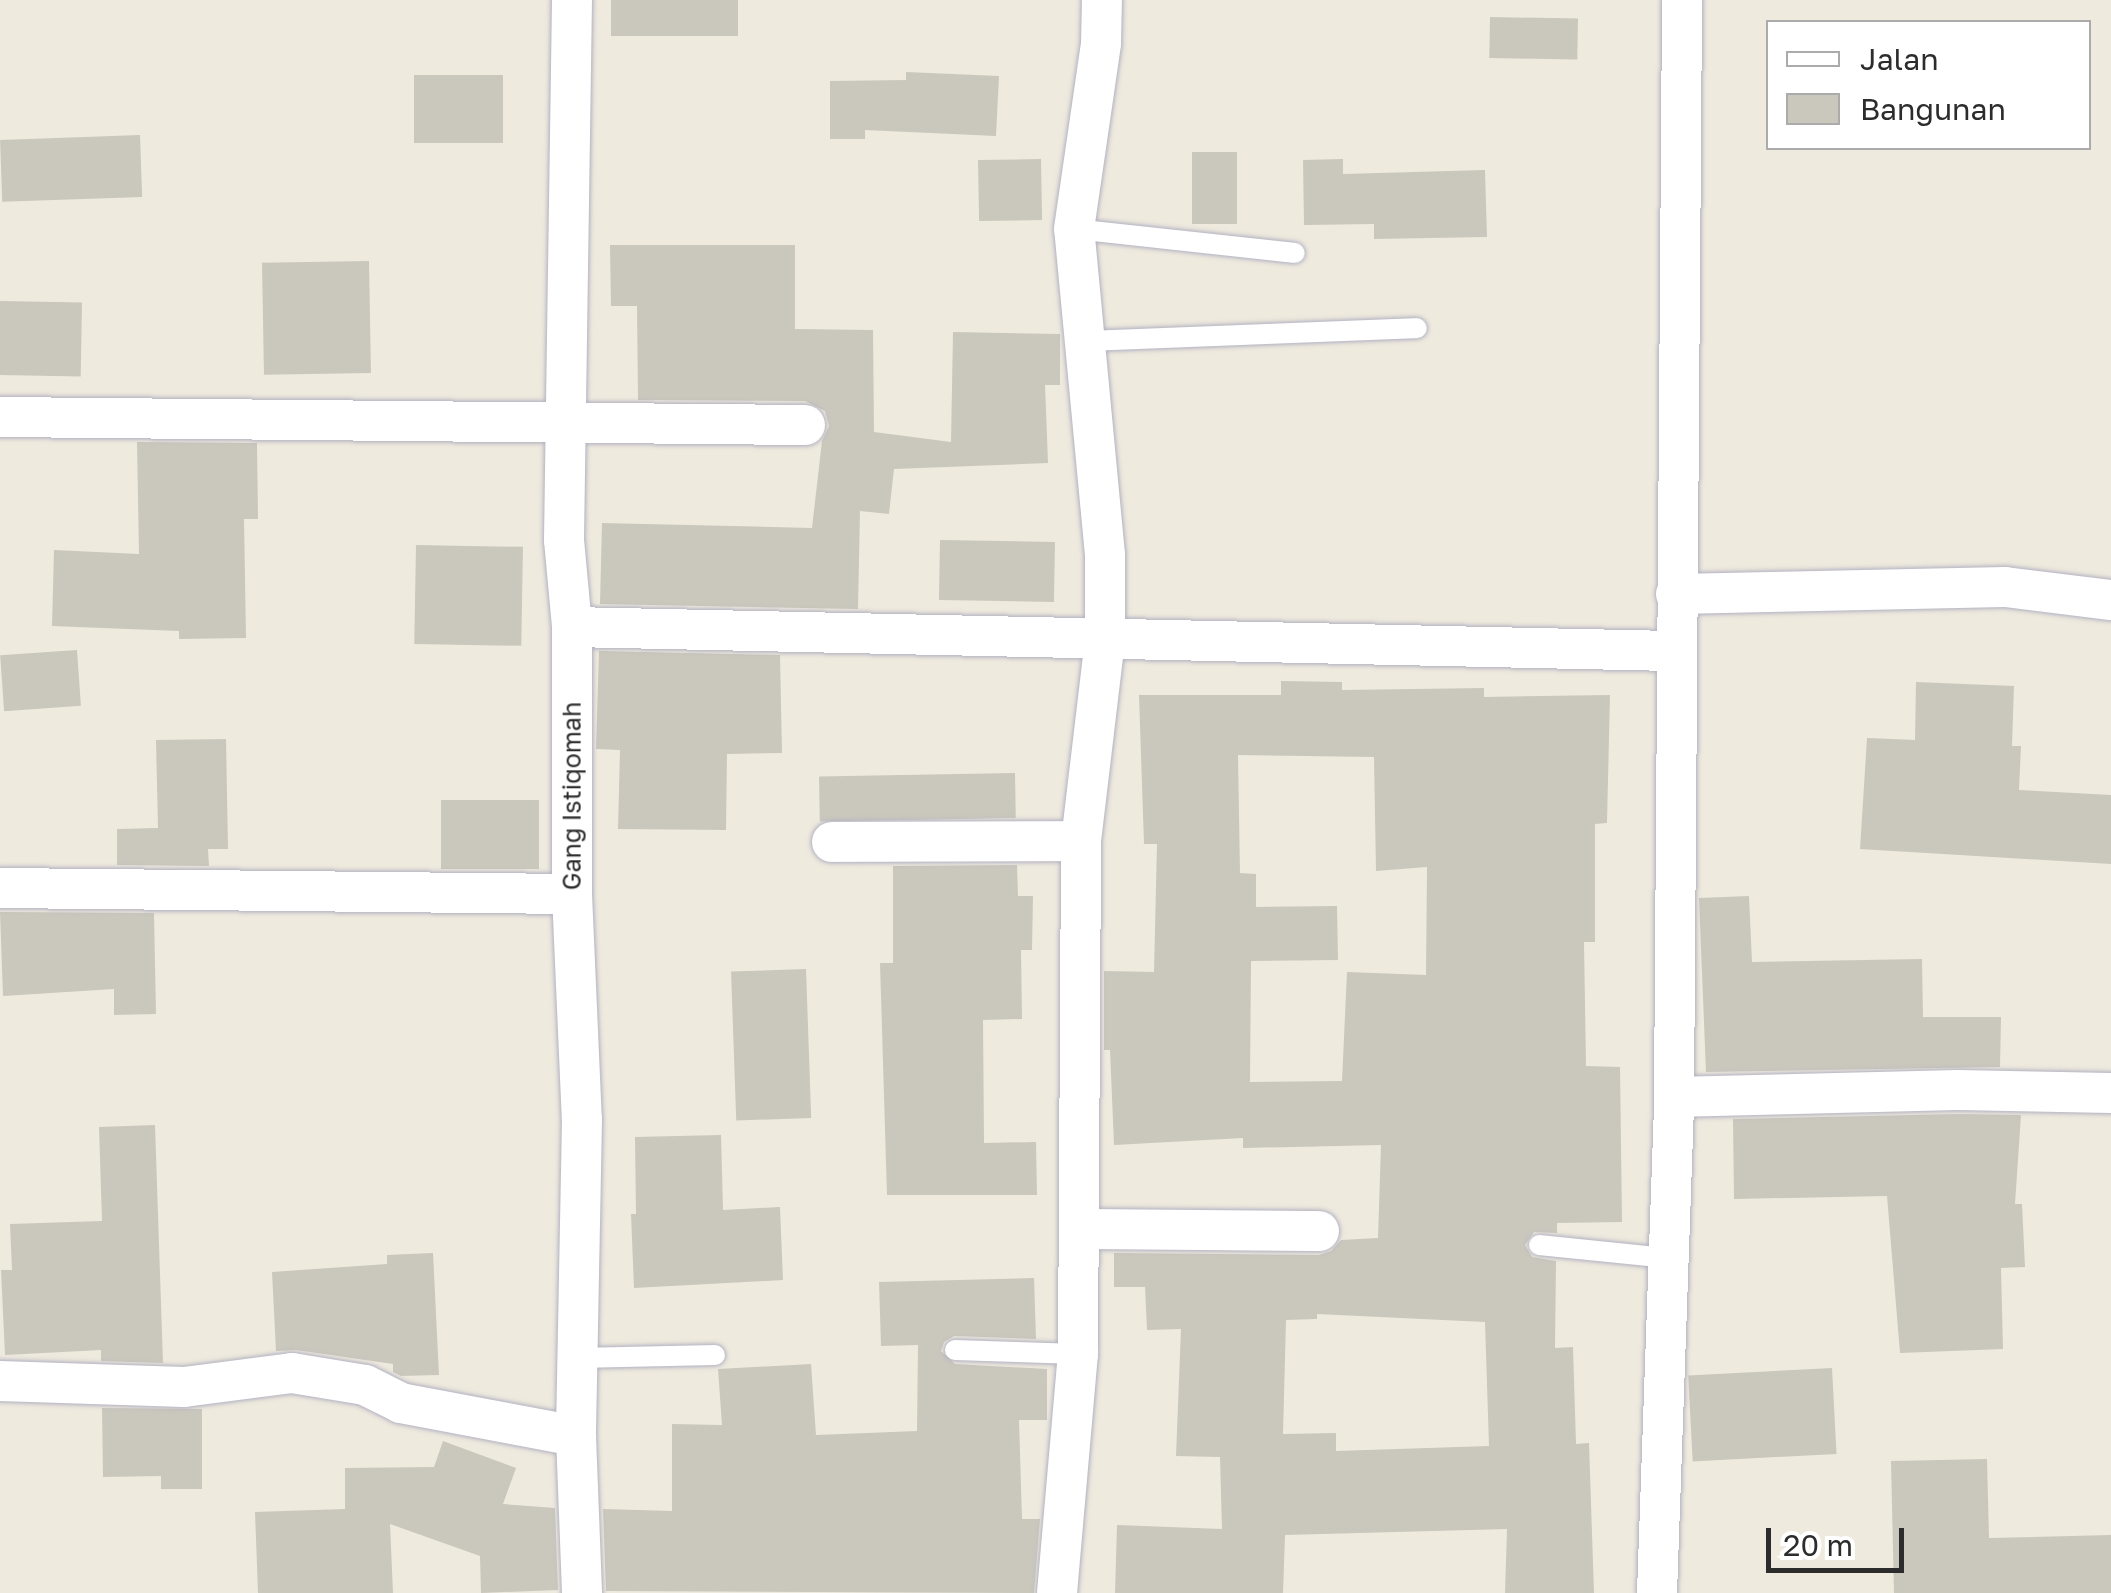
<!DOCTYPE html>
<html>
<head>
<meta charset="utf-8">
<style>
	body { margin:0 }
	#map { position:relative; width:2111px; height:1593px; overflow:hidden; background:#efeade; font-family:"Golos Text",sans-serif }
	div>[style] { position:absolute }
	.building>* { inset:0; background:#cac7bd; transform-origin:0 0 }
	.roads { filter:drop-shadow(0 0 2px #b2b2c1) drop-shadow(0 0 2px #b2b2c1) }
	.service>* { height:20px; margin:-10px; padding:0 10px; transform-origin:10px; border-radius:10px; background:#fff }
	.minor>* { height:40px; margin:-20px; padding:0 20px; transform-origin:20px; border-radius:20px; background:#fff }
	span { translate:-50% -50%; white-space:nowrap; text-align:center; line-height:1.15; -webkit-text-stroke:8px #fff; paint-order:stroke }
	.street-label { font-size:25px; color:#2c2c2c }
	.legend { position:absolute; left:1766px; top:20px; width:325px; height:130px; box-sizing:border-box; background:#fff; border:2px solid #ababab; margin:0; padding:12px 18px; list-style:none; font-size:30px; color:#2c2c2c }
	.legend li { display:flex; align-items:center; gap:20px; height:50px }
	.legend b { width:50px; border:2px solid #ababab }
	.scale { position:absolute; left:1766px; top:1528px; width:138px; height:45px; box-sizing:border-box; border:5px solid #2c2c2c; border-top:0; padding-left:12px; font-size:30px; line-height:35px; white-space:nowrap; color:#2c2c2c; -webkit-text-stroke:8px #fff; paint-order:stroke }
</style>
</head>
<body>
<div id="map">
	<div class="building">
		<i style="left:611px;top:0;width:127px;height:36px"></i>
		<i style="left:1490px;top:17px;width:88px;height:41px;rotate:1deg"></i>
		<i style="clip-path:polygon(906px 72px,999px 76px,996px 136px,865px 130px,865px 139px,830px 139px,830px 81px,906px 80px)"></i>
		<i style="left:414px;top:75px;width:89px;height:68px"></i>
		<i style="left:140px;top:135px;width:62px;height:140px;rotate:88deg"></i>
		<i style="left:1192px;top:152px;width:45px;height:72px"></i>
		<i style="left:1041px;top:159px;width:61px;height:63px;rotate:89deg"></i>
		<i style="clip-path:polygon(1343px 159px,1343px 174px,1485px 170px,1487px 237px,1374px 239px,1374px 224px,1304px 225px,1303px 160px)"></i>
		<i style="clip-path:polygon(610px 245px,795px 245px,795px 329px,873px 330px,874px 432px,951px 442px,953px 332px,1060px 334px,1060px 385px,1045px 385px,1048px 463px,894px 469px,889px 514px,860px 511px,858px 609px,600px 604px,602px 523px,812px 528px,822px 441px,829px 426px,825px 411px,805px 401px,638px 400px,637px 306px,611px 306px)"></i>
		<i style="left:369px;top:261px;width:112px;height:107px;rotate:89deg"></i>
		<i style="left:0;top:301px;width:82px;height:74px;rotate:1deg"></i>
		<i style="clip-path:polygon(137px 442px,257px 443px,258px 519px,244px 519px,246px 638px,179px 639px,179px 631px,52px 626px,54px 550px,139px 554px)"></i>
		<i style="left:940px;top:540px;width:115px;height:60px;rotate:1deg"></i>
		<i style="left:416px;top:545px;width:107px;height:99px;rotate:1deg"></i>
		<i style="left:77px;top:650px;width:56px;height:77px;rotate:86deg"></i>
		<i style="clip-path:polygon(599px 651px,780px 655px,782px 753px,727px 754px,726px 830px,618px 829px,620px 750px,596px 749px)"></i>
		<i style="clip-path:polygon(evenodd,1281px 681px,1342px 682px,1342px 690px,1484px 688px,1484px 697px,1610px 695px,1607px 823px,1595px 824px,1595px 942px,1584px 942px,1586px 1066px,1620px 1067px,1622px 1222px,1557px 1223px,1557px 1233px,1534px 1232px,1525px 1245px,1532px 1257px,1556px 1261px,1555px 1348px,1573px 1347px,1576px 1444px,1589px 1443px,1594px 1593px,1505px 1593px,1507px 1529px,1285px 1535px,1283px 1593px,1115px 1593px,1117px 1525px,1222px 1529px,1220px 1457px,1176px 1456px,1181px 1329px,1147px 1330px,1145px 1287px,1114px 1287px,1114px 1253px,1319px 1255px,1331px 1251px,1341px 1240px,1378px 1238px,1381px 1145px,1243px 1148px,1243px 1138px,1114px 1145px,1110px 1050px,1104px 1050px,1104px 971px,1154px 972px,1157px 844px,1144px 844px,1139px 695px,1281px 695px,1281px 681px,1238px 755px,1374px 757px,1376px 871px,1427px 867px,1426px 975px,1347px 972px,1342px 1081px,1250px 1082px,1251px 961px,1338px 960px,1337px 906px,1256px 907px,1256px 874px,1240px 873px,1238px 755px,1281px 681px,1317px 1314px,1485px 1322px,1489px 1446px,1336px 1451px,1336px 1433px,1283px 1434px,1286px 1320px,1317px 1319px,1317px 1314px)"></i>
		<i style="clip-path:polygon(1916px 682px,2014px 686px,2012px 746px,2021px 746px,2019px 790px,2111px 795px,2111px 864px,1860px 849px,1867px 738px,1915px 740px)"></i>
		<i style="clip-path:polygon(226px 739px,228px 849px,208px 849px,209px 866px,117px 865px,117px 829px,158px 828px,156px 740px)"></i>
		<i style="left:1015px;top:773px;width:45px;height:196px;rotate:89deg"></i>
		<i style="left:441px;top:800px;width:98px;height:69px"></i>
		<i style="clip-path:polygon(1017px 865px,1018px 896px,1033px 896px,1032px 950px,1021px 950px,1022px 1019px,983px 1020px,984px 1143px,1036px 1142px,1037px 1195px,887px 1195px,880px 963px,893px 963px,893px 866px)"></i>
		<i style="clip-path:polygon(1749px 896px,1752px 962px,1922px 959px,1923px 1017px,2001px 1017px,2000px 1067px,1706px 1072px,1699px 898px)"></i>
		<i style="clip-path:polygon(0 912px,154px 913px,156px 1014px,114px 1015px,114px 989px,3px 996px)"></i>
		<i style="left:806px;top:969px;width:149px;height:75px;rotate:88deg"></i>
		<i style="clip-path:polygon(1958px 1114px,2021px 1115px,2015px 1204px,2022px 1204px,2025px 1267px,2001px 1268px,2003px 1349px,1900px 1353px,1887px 1196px,1734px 1199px,1733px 1119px)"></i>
		<i style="clip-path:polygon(155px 1125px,163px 1363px,101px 1361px,101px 1350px,5px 1355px,1px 1270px,12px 1270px,10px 1224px,102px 1221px,99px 1127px)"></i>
		<i style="clip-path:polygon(721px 1135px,723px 1210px,780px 1207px,783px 1280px,634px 1288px,631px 1214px,636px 1214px,635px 1137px)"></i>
		<i style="clip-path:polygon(433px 1253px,439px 1375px,401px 1376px,393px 1372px,393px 1364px,296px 1350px,276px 1351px,272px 1272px,387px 1264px,387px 1255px)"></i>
		<i style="clip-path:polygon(1034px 1278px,1036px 1339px,954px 1336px,944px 1342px,941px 1351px,955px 1364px,1047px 1369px,1047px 1420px,1019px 1420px,1022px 1519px,1040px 1519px,1034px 1593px,606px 1591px,603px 1509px,672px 1511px,672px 1424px,722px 1425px,718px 1369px,811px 1364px,816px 1435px,917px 1431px,918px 1345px,881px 1346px,879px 1282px)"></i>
		<i style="left:1832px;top:1368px;width:86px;height:144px;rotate:87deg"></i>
		<i style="clip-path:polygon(102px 1408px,202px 1409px,202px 1489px,161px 1489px,161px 1476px,103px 1477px)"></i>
		<i style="clip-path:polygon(443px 1441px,516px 1468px,503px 1504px,555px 1508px,558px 1590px,481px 1593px,480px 1556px,390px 1524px,393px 1593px,258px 1593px,255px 1512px,345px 1509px,345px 1468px,434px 1467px)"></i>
		<i style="clip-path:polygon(1987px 1459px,1989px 1538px,2111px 1535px,2111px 1593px,1894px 1593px,1891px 1461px)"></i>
	</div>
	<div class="roads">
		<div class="service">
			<i style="left:1074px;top:229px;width:222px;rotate:6.2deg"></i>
			<i style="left:1084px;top:341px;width:333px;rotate:-2.2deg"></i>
			<i style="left:1539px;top:1245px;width:130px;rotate:5.8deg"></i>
			<i style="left:955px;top:1350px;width:123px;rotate:1.9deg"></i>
			<i style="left:577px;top:1358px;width:138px;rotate:-1.2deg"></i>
		</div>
		<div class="minor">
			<i style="left:572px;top:0;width:540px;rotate:90.85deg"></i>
			<i style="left:564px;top:540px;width:87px;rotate:84.7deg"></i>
			<i style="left:572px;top:627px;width:267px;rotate:90deg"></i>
			<i style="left:572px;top:894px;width:225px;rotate:87.5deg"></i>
			<i style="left:582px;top:1119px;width:317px;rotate:91.1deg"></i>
			<i style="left:576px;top:1436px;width:157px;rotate:87.8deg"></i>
			<i style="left:0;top:417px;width:805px;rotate:0.57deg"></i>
			<i style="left:1676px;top:594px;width:329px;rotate:-1.2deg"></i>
			<i style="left:2005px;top:587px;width:107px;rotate:7deg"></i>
			<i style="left:572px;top:627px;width:1104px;rotate:1.25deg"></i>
			<i style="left:832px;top:842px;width:249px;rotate:-0.2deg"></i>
			<i style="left:0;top:888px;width:572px;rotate:0.6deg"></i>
			<i style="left:1674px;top:1097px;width:284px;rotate:-1.4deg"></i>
			<i style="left:1958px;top:1090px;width:153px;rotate:1.1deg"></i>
			<i style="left:1080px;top:1229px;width:239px;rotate:0.5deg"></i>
			<i style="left:0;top:1381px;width:184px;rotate:1.9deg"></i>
			<i style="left:184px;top:1387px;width:109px;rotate:-7.4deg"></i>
			<i style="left:292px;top:1373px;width:74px;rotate:9.3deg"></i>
			<i style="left:365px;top:1385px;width:40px;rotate:26.6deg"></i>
			<i style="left:401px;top:1403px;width:178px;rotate:10.7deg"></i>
			<i style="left:1057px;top:1593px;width:240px;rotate:-85deg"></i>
			<i style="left:1078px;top:1354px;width:513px;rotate:-89.66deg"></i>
			<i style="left:1081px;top:841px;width:203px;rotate:-83.2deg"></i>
			<i style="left:1105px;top:639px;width:84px;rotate:-90deg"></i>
			<i style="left:1105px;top:555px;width:327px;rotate:-95.4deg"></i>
			<i style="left:1074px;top:229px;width:188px;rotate:-81.7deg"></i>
			<i style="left:1101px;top:43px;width:43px;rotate:-88.7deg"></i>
			<i style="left:1657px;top:1593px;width:496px;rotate:-88deg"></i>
			<i style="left:1674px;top:1097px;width:1097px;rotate:-89.58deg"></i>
		</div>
	</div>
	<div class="street-label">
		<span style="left:572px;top:796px;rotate:-90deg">Gang Istiqomah</span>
	</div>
	<ul class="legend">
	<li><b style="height:12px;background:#fff"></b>Jalan</li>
	<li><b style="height:28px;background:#cac7bd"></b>Bangunan</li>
	</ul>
	<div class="scale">20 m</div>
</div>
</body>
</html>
